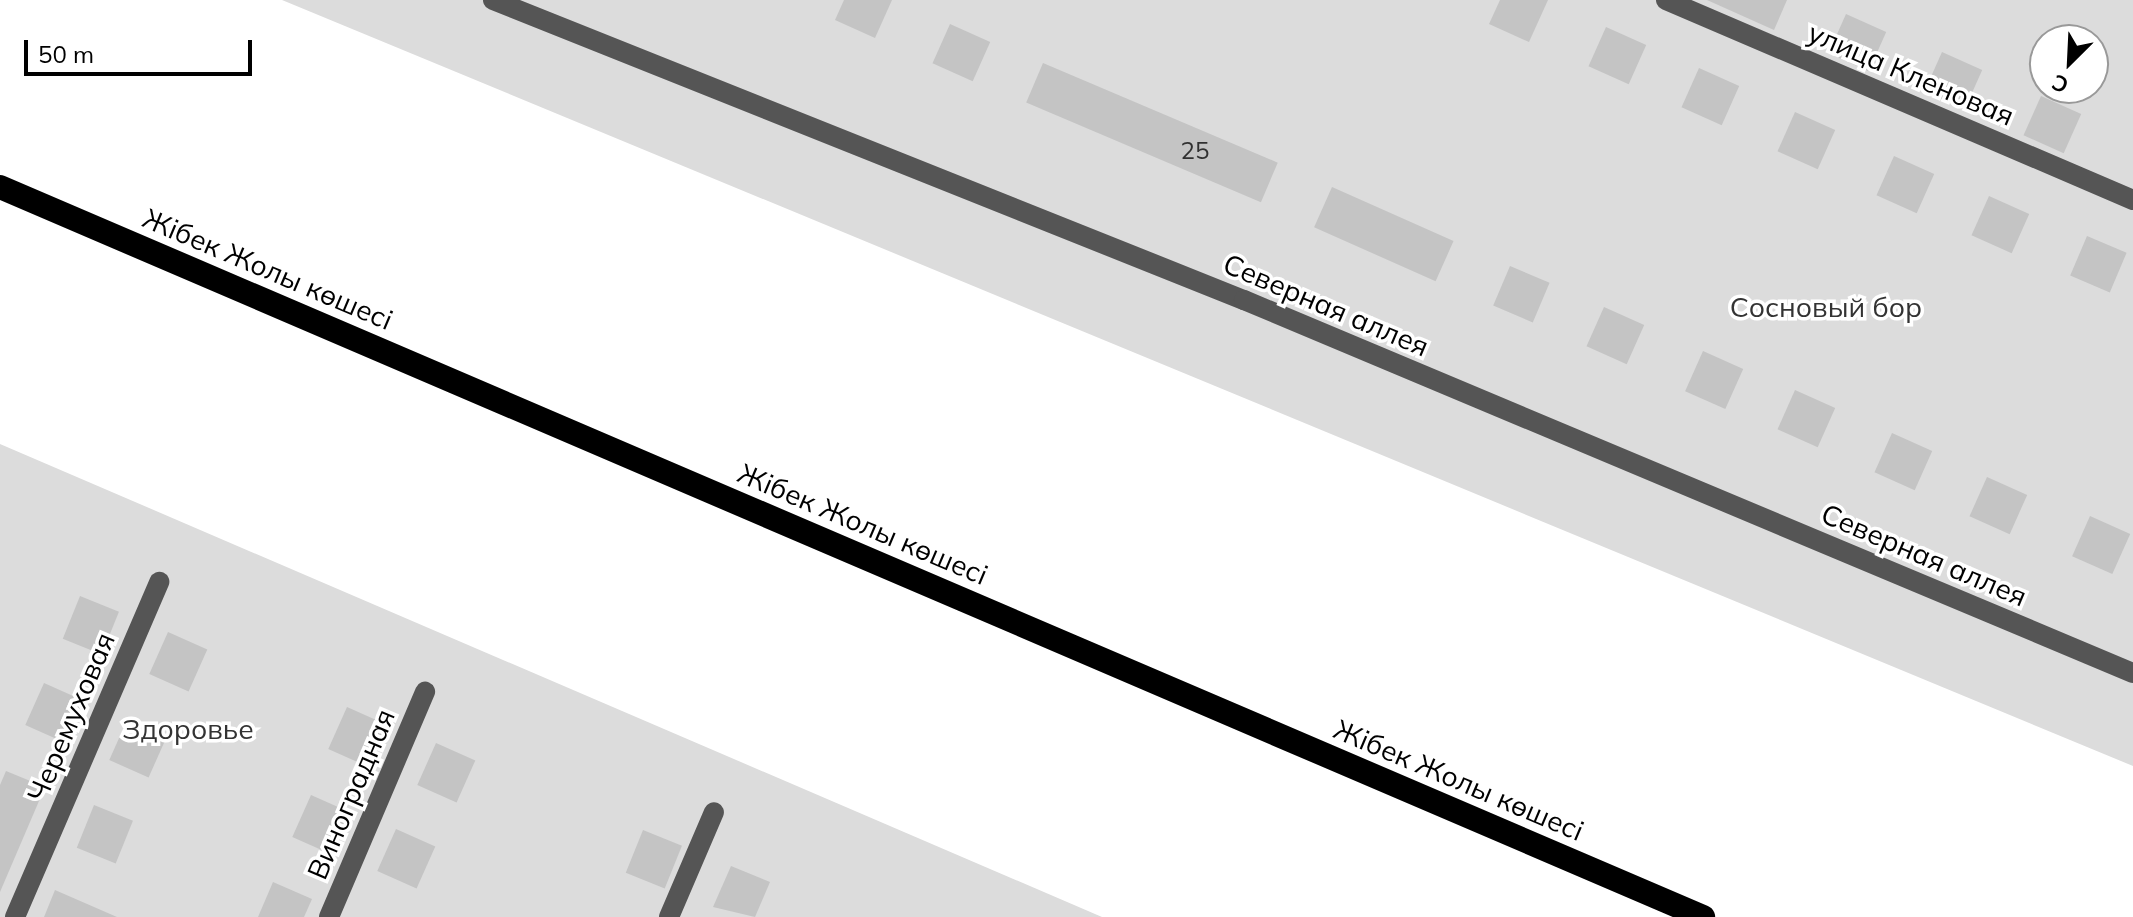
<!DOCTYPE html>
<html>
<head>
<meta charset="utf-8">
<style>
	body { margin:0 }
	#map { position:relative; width:2133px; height:917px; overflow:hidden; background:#fff; font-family:Mulish,sans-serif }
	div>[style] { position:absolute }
	.green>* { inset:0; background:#dcdcdc }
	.building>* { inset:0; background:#c4c4c4; transform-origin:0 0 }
	.minor>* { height:20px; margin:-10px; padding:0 10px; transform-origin:10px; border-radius:10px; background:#555 }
	.highway>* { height:24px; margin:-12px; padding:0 12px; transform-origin:12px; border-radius:12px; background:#000 }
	span { translate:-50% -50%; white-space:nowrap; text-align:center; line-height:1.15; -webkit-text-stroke:7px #fff; paint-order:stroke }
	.number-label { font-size:24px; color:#313131 }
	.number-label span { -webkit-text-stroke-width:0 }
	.street-label { font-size:28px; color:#000 }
	.park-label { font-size:28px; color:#333 }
	.north { position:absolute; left:2029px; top:24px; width:80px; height:80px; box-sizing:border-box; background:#fff; border:2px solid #999; border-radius:50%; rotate:204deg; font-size:22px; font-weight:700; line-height:32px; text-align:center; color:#000 }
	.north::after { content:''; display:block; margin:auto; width:28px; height:36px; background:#000; clip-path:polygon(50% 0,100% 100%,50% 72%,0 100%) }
	.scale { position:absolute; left:24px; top:40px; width:228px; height:36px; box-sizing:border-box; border:4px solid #000; border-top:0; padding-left:10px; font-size:24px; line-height:28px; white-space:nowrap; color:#000; -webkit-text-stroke:6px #fff; paint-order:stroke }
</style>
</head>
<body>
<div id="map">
	<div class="green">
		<i style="clip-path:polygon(evenodd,282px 0,2133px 0,2133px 766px,1203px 381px,282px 0,2045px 40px,2093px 40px,2093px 88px,2045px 88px,2045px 40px)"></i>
		<i style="clip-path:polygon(0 444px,1102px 917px,0 917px)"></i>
	</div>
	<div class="building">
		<i style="clip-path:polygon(844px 0,892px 0,875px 38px,835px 20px)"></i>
		<i style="clip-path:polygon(1500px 0,1548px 0,1529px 42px,1489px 24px)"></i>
		<i style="clip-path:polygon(1707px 0,1787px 0,1774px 30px)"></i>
		<i style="left:1846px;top:14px;width:44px;height:43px;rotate:24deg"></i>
		<i style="left:950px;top:24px;width:44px;height:43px;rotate:24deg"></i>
		<i style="left:1606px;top:27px;width:44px;height:43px;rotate:24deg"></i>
		<i style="left:1942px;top:52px;width:44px;height:43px;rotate:24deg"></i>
		<i style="left:1043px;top:63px;width:255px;height:43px;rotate:23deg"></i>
		<i style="left:1699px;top:68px;width:44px;height:43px;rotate:24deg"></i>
		<i style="left:2041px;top:96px;width:44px;height:43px;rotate:24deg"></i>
		<i style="left:1795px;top:112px;width:44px;height:43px;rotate:24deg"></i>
		<i style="left:1894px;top:156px;width:44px;height:43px;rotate:24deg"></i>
		<i style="left:1332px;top:187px;width:133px;height:44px;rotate:24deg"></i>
		<i style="left:1989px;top:196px;width:44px;height:43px;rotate:24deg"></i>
		<i style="left:2087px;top:236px;width:43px;height:43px;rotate:23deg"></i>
		<i style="left:1510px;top:266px;width:43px;height:43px;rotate:23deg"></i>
		<i style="left:1604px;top:307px;width:44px;height:43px;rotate:24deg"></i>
		<i style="left:1703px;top:351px;width:44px;height:44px;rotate:24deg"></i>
		<i style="left:1795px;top:390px;width:44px;height:43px;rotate:24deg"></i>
		<i style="left:1892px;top:433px;width:44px;height:43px;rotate:24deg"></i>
		<i style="left:1987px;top:477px;width:44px;height:43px;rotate:24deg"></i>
		<i style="left:2090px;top:516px;width:44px;height:44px;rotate:24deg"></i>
		<i style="left:80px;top:596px;width:42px;height:46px;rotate:22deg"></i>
		<i style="left:168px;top:632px;width:43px;height:46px;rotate:24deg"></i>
		<i style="left:44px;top:683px;width:43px;height:46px;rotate:24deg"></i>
		<i style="left:347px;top:707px;width:43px;height:46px;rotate:24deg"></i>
		<i style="left:128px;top:718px;width:43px;height:46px;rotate:24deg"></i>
		<i style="left:436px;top:743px;width:43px;height:46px;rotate:24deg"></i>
		<i style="clip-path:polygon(6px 771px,45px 787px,0 892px,0 785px)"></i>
		<i style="left:311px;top:795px;width:42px;height:46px;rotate:24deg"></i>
		<i style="left:94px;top:805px;width:42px;height:46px;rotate:22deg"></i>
		<i style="left:396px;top:829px;width:43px;height:46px;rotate:24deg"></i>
		<i style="left:643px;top:830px;width:42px;height:46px;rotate:22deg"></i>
		<i style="clip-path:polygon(731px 866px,770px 882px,755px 917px,713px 907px)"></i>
		<i style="clip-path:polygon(273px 882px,312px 899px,304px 917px,258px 917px)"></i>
		<i style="clip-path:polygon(55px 890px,117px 917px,44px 917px)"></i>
	</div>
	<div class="minor">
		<i style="left:493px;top:0;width:809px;rotate:21.78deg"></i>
		<i style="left:1244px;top:300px;width:964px;rotate:22.76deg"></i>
		<i style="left:1666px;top:0;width:508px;rotate:23.18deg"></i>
		<i style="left:15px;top:917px;width:365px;rotate:-66.7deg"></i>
		<i style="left:329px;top:917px;width:245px;rotate:-66.9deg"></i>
		<i style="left:669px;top:917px;width:114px;rotate:-66.8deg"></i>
	</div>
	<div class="highway">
		<i style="left:0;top:187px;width:1853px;rotate:23.2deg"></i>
	</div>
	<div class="number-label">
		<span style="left:1195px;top:151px">25</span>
	</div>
	<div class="street-label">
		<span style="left:1911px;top:74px;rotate:23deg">улица Кленовая</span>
		<span style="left:268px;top:269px;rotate:23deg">Жібек Жолы көшесі</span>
		<span style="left:1326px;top:305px;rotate:23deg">Северная аллея</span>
		<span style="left:863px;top:524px;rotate:23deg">Жібек Жолы көшесі</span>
		<span style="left:1924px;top:555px;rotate:23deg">Северная аллея</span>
		<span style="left:71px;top:717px;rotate:-67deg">Черемуховая</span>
		<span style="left:1459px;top:780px;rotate:23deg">Жібек Жолы көшесі</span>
		<span style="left:351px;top:794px;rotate:-67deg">Виноградная</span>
	</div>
	<div class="park-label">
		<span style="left:1826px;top:307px">Сосновый бор</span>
		<span style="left:188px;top:729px">Здоровье</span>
	</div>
	<div class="north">С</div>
	<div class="scale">50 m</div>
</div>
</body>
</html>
